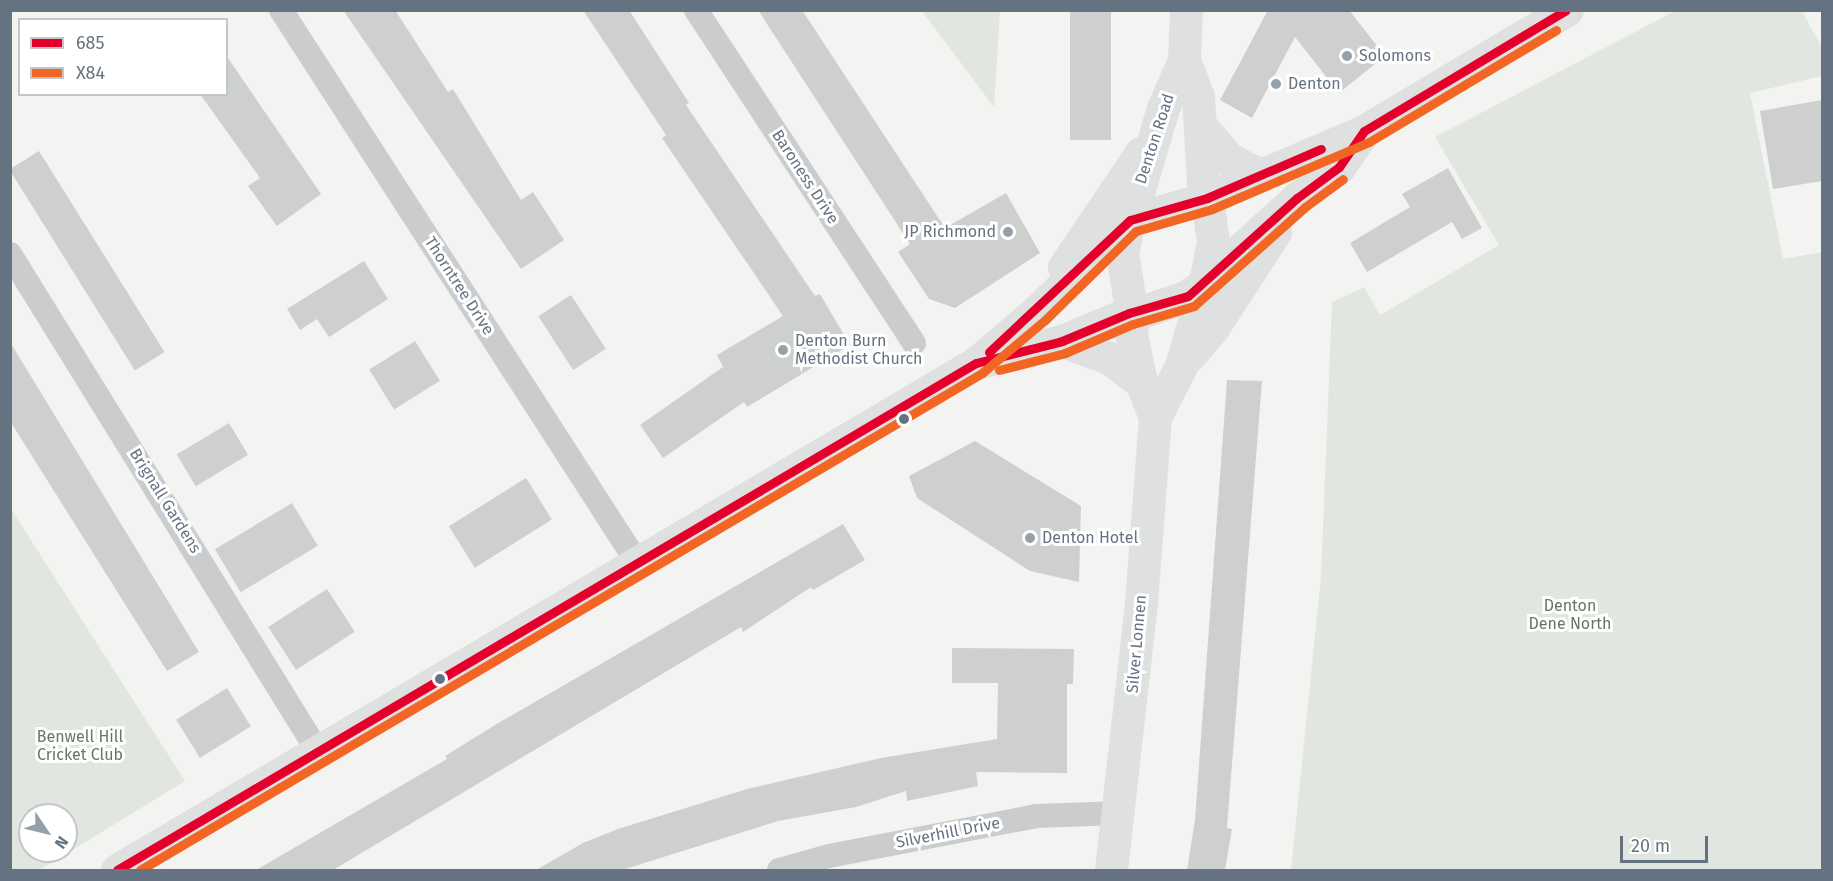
<!DOCTYPE html>
<html>
<head>
<meta charset="utf-8">
<style>
	body { margin:0 }
	#map { position:relative; width:1833px; height:881px; overflow:hidden; background:#f3f4f2; font-family:"Fira Sans",sans-serif }
	div>[style] { position:absolute }
	.green>* { inset:0; background:#e2e6e0 }
	.building>* { inset:0; background:#cecfcf; transform-origin:0 0 }
	.minor>* { height:24px; margin:-12px; padding:0 12px; transform-origin:12px; border-radius:12px; background:#cbcccd }
	.primary>* { height:33px; margin:-16.5px; padding:0 16.5px; transform-origin:16.5px; border-radius:16.5px; background:#dfe0e0 }
	.bus-1>* { height:9px; margin:-4.5px; padding:0 4.5px; transform-origin:4.5px; border-radius:4.5px; background:#e4002b }
	.bus-2>* { height:9px; margin:-4.5px; padding:0 4.5px; transform-origin:4.5px; border-radius:4.5px; background:#f26522 }
	.dots>* { width:16px; height:16px; translate:-50% -50%; box-sizing:border-box; border:3px solid #fff; border-radius:50% }
	span { translate:-50% -50%; white-space:nowrap; text-align:center; line-height:1.15; -webkit-text-stroke:6px #fff; paint-order:stroke }
	.poi-label { font-size:16px; color:#647281 }
	.left { translate:0 -50%; text-align:left }
	.right { translate:-100% -50%; text-align:right }
	.street-label { font-size:16px; color:#647281 }
	.park-label { font-size:16px; color:#667863 }
	.frame { position:absolute; inset:0; border:12px solid #647281; pointer-events:none }
	.legend { position:absolute; left:18px; top:18px; width:210px; height:78px; box-sizing:border-box; background:#fff; border:2px solid #c1c7cd; margin:0; padding:8px 10px; list-style:none; font-size:18px; color:#647281 }
	.legend li { display:flex; align-items:center; gap:12px; height:30px }
	.legend b { width:30px; border:2px solid #c1c7cd }
	.north { position:absolute; left:18px; top:803px; width:60px; height:60px; box-sizing:border-box; background:#fff; border:2px solid #c1c7cd; border-radius:50%; rotate:125deg; font-size:16px; font-weight:700; line-height:24px; text-align:center; color:#647281 }
	.north::after { content:''; display:block; margin:auto; width:21px; height:27px; background:#96a0a9; clip-path:polygon(50% 0,100% 100%,50% 72%,0 100%) }
	.scale { position:absolute; left:1620px; top:836px; width:88px; height:27px; box-sizing:border-box; border:3px solid #647281; border-top:0; padding-left:8px; font-size:18px; line-height:21px; white-space:nowrap; color:#647281; -webkit-text-stroke:4px #fff; paint-order:stroke }
</style>
</head>
<body>
<div id="map">
	<div class="green">
		<i style="clip-path:polygon(922px 11px,1000px 11px,994px 107px)"></i>
		<i style="clip-path:polygon(1675px 11px,1802px 11px,1822px 48px,1822px 76px,1750px 93px,1783px 259px,1822px 252px,1822px 870px,1291px 870px,1321px 577px,1332px 302px,1364px 287px,1380px 315px,1499px 245px,1435px 137px)"></i>
		<i style="clip-path:polygon(evenodd,11px 509px,185px 781px,40px 870px,11px 870px,11px 509px,30px 815px,66px 815px,66px 851px,30px 851px,30px 815px)"></i>
	</div>
	<div class="building">
		<i style="clip-path:polygon(343px 10px,395px 10px,448px 92px,453px 89px,521px 200px,533px 192px,564px 240px,521px 269px)"></i>
		<i style="clip-path:polygon(583px 10px,629px 10px,689px 103px,686px 105px,815px 296px,820px 294px,850px 345px,747px 407px,744px 402px,663px 458px,640px 425px,723px 367px,717px 355px,783px 316px,662px 138px,666px 135px)"></i>
		<i style="clip-path:polygon(758px 10px,802px 10px,945px 228px,1006px 193px,1040px 253px,955px 308px,929px 299px,898px 252px,910px 244px)"></i>
		<i style="left:1070px;top:10px;width:41px;height:130px"></i>
		<i style="clip-path:polygon(1268px 10px,1349px 10px,1385px 56px,1339px 93px,1295px 37px,1252px 118px,1220px 100px)"></i>
		<i style="clip-path:polygon(226px 55px,321px 194px,277px 226px,248px 186px,260px 178px,200px 94px,226px 94px)"></i>
		<i style="clip-path:polygon(1822px 100px,1822px 181px,1773px 189px,1760px 111px)"></i>
		<i style="left:39px;top:151px;width:237px;height:35px;rotate:58deg"></i>
		<i style="clip-path:polygon(1448px 168px,1482px 228px,1462px 239px,1452px 222px,1367px 272px,1350px 243px,1410px 207px,1402px 194px)"></i>
		<i style="clip-path:polygon(364px 261px,388px 299px,329px 337px,317px 319px,300px 330px,287px 309px)"></i>
		<i style="left:571px;top:295px;width:64px;height:39px;rotate:57deg"></i>
		<i style="left:415px;top:341px;width:47px;height:54px;rotate:58deg"></i>
		<i style="clip-path:polygon(10px 342px,199px 652px,167px 671px,10px 421px)"></i>
		<i style="clip-path:polygon(1227px 380px,1262px 381px,1227px 828px,1232px 829px,1225px 870px,1187px 870px,1195px 820px)"></i>
		<i style="left:229px;top:423px;width:37px;height:61px;rotate:59deg"></i>
		<i style="clip-path:polygon(975px 441px,1081px 506px,1079px 582px,1030px 571px,917px 498px,909px 476px)"></i>
		<i style="left:526px;top:478px;width:49px;height:91px;rotate:58deg"></i>
		<i style="left:292px;top:503px;width:50px;height:90px;rotate:59deg"></i>
		<i style="clip-path:polygon(843px 524px,865px 560px,813px 590px,811px 587px,743px 632px,741px 627px,333px 870px,256px 870px,447px 759px,445px 756px,495px 725px)"></i>
		<i style="left:327px;top:589px;width:51px;height:70px;rotate:57deg"></i>
		<i style="clip-path:polygon(952px 648px,1074px 649px,1073px 684px,1067px 684px,1067px 773px,976px 772px,978px 786px,907px 801px,906px 791px,856px 807px,778px 821px,622px 870px,536px 870px,583px 843px,618px 829px,747px 789px,881px 758px,997px 739px,998px 683px,952px 683px)"></i>
		<i style="left:227px;top:688px;width:45px;height:60px;rotate:58deg"></i>
	</div>
	<div class="minor">
		<i style="left:281px;top:10px;width:657px;rotate:57.18deg"></i>
		<i style="left:696px;top:10px;width:398px;rotate:56.8deg"></i>
		<i style="left:10px;top:254px;width:583px;rotate:58.24deg"></i>
		<i style="left:779px;top:870px;width:52px;rotate:-15.6deg"></i>
		<i style="left:829px;top:856px;width:211px;rotate:-10.9deg"></i>
		<i style="left:1036px;top:816px;width:84px;rotate:-2deg"></i>
	</div>
	<div class="primary">
		<i style="left:1184px;top:60px;width:39px;rotate:69deg"></i>
		<i style="left:1198px;top:96px;width:101px;rotate:86.6deg"></i>
		<i style="left:1200px;top:125px;width:45px;rotate:49.5deg"></i>
		<i style="left:1229px;top:159px;width:35px;rotate:27deg"></i>
		<i style="left:1207px;top:198px;width:171px;rotate:-23.1deg"></i>
		<i style="left:1364px;top:131px;width:236px;rotate:-30.8deg"></i>
		<i style="left:1130px;top:220px;width:117px;rotate:-73.6deg"></i>
		<i style="left:1163px;top:108px;width:52px;rotate:-66.4deg"></i>
		<i style="left:1184px;top:60px;width:50px;rotate:-87.7deg"></i>
		<i style="left:1128px;top:223px;width:31px;rotate:101deg"></i>
		<i style="left:1122px;top:253px;width:63px;rotate:80.8deg"></i>
		<i style="left:1064px;top:267px;width:138px;rotate:-56deg"></i>
		<i style="left:1207px;top:280px;width:122px;rotate:-42.3deg"></i>
		<i style="left:1297px;top:198px;width:52px;rotate:-36.4deg"></i>
		<i style="left:1339px;top:167px;width:44px;rotate:-55.2deg"></i>
		<i style="left:1132px;top:315px;width:59px;rotate:-18.7deg"></i>
		<i style="left:1188px;top:296px;width:21px;rotate:-37deg"></i>
		<i style="left:1205px;top:283px;width:42px;rotate:-79deg"></i>
		<i style="left:1213px;top:242px;width:44px;rotate:-97.8deg"></i>
		<i style="left:1132px;top:315px;width:19px;rotate:93deg"></i>
		<i style="left:1131px;top:334px;width:49px;rotate:78.2deg"></i>
		<i style="left:1141px;top:382px;width:38px;rotate:68deg"></i>
		<i style="left:1062px;top:341px;width:50px;rotate:19.9deg"></i>
		<i style="left:1109px;top:358px;width:40px;rotate:37deg"></i>
		<i style="left:1190px;top:355px;width:38px;rotate:-50deg"></i>
		<i style="left:1214px;top:326px;width:112px;rotate:-57deg"></i>
		<i style="left:984px;top:361px;width:81px;rotate:-14.4deg"></i>
		<i style="left:1062px;top:341px;width:73px;rotate:-22.7deg"></i>
		<i style="left:117px;top:870px;width:997px;rotate:-30.55deg"></i>
		<i style="left:976px;top:363px;width:80px;rotate:-40.4deg"></i>
		<i style="left:1037px;top:311px;width:130px;rotate:-44.4deg"></i>
		<i style="left:1130px;top:220px;width:80px;rotate:-15.9deg"></i>
		<i style="left:1111px;top:870px;width:269px;rotate:-83.6deg"></i>
		<i style="left:1141px;top:603px;width:187px;rotate:-85.7deg"></i>
		<i style="left:1155px;top:417px;width:57px;rotate:-63deg"></i>
		<i style="left:1181px;top:366px;width:86px;rotate:-73.9deg"></i>
	</div>
	<div class="bus-1">
		<i style="left:989px;top:352px;width:193px;rotate:-43.1deg"></i>
		<i style="left:1130px;top:220px;width:80px;rotate:-15.9deg"></i>
		<i style="left:1207px;top:198px;width:124px;rotate:-23.3deg"></i>
		<i style="left:117px;top:870px;width:997px;rotate:-30.55deg"></i>
		<i style="left:976px;top:363px;width:89px;rotate:-14.3deg"></i>
		<i style="left:1062px;top:341px;width:73px;rotate:-22.7deg"></i>
		<i style="left:1129px;top:313px;width:61px;rotate:-16.1deg"></i>
		<i style="left:1188px;top:296px;width:147px;rotate:-42deg"></i>
		<i style="left:1297px;top:198px;width:52px;rotate:-36.4deg"></i>
		<i style="left:1339px;top:167px;width:44px;rotate:-55.2deg"></i>
		<i style="left:1364px;top:131px;width:235px;rotate:-30.9deg"></i>
	</div>
	<div class="bus-2">
		<i style="left:999px;top:370px;width:68px;rotate:-14.4deg"></i>
		<i style="left:1065px;top:353px;width:74px;rotate:-23.1deg"></i>
		<i style="left:1133px;top:324px;width:64px;rotate:-16.4deg"></i>
		<i style="left:1194px;top:306px;width:149px;rotate:-41.7deg"></i>
		<i style="left:1305px;top:207px;width:47px;rotate:-36.4deg"></i>
		<i style="left:140px;top:870px;width:978px;rotate:-30.55deg"></i>
		<i style="left:982px;top:373px;width:82px;rotate:-40.1deg"></i>
		<i style="left:1045px;top:320px;width:127px;rotate:-44.4deg"></i>
		<i style="left:1136px;top:231px;width:79px;rotate:-16.1deg"></i>
		<i style="left:1212px;top:209px;width:171px;rotate:-23.1deg"></i>
		<i style="left:1369px;top:142px;width:218px;rotate:-30.9deg"></i>
	</div>
	<div class="dots">
		<i style="left:1347px;top:56px;background:#96a0a9"></i>
		<i style="left:1276px;top:84px;background:#96a0a9"></i>
		<i style="left:1008px;top:232px;background:#96a0a9"></i>
		<i style="left:783px;top:350px;background:#96a0a9"></i>
		<i style="left:904px;top:419px;background:#647281"></i>
		<i style="left:1030px;top:538px;background:#96a0a9"></i>
		<i style="left:440px;top:679px;background:#647281"></i>
	</div>
	<div class="poi-label">
		<span class="left" style="left:1359px;top:56px">Solomons</span>
		<span class="left" style="left:1288px;top:84px">Denton</span>
		<span class="right" style="left:996px;top:232px">JP Richmond</span>
		<span class="left" style="left:795px;top:350px">Denton Burn<br>Methodist Church</span>
		<span class="left" style="left:1042px;top:538px">Denton Hotel</span>
	</div>
	<div class="street-label">
		<span style="left:1155px;top:139px;rotate:-72deg">Denton Road</span>
		<span style="left:805px;top:177px;rotate:57deg">Baroness Drive</span>
		<span style="left:459px;top:286px;rotate:57deg">Thorntree Drive</span>
		<span style="left:165px;top:501px;rotate:58deg">Brignall Gardens</span>
		<span style="left:1137px;top:644px;rotate:-85deg">Silver Lonnen</span>
		<span style="left:948px;top:833px;rotate:-11deg">Silverhill Drive</span>
	</div>
	<div class="park-label">
		<span style="left:1570px;top:615px">Denton<br>Dene North</span>
		<span style="left:80px;top:746px">Benwell Hill<br>Cricket Club</span>
	</div>
	<div class="frame"></div>
	<ul class="legend">
	<li><b style="height:8px;background:#e4002b"></b>685</li>
	<li><b style="height:8px;background:#f26522"></b>X84</li>
	</ul>
	<div class="north">N</div>
	<div class="scale">20 m</div>
</div>
</body>
</html>
